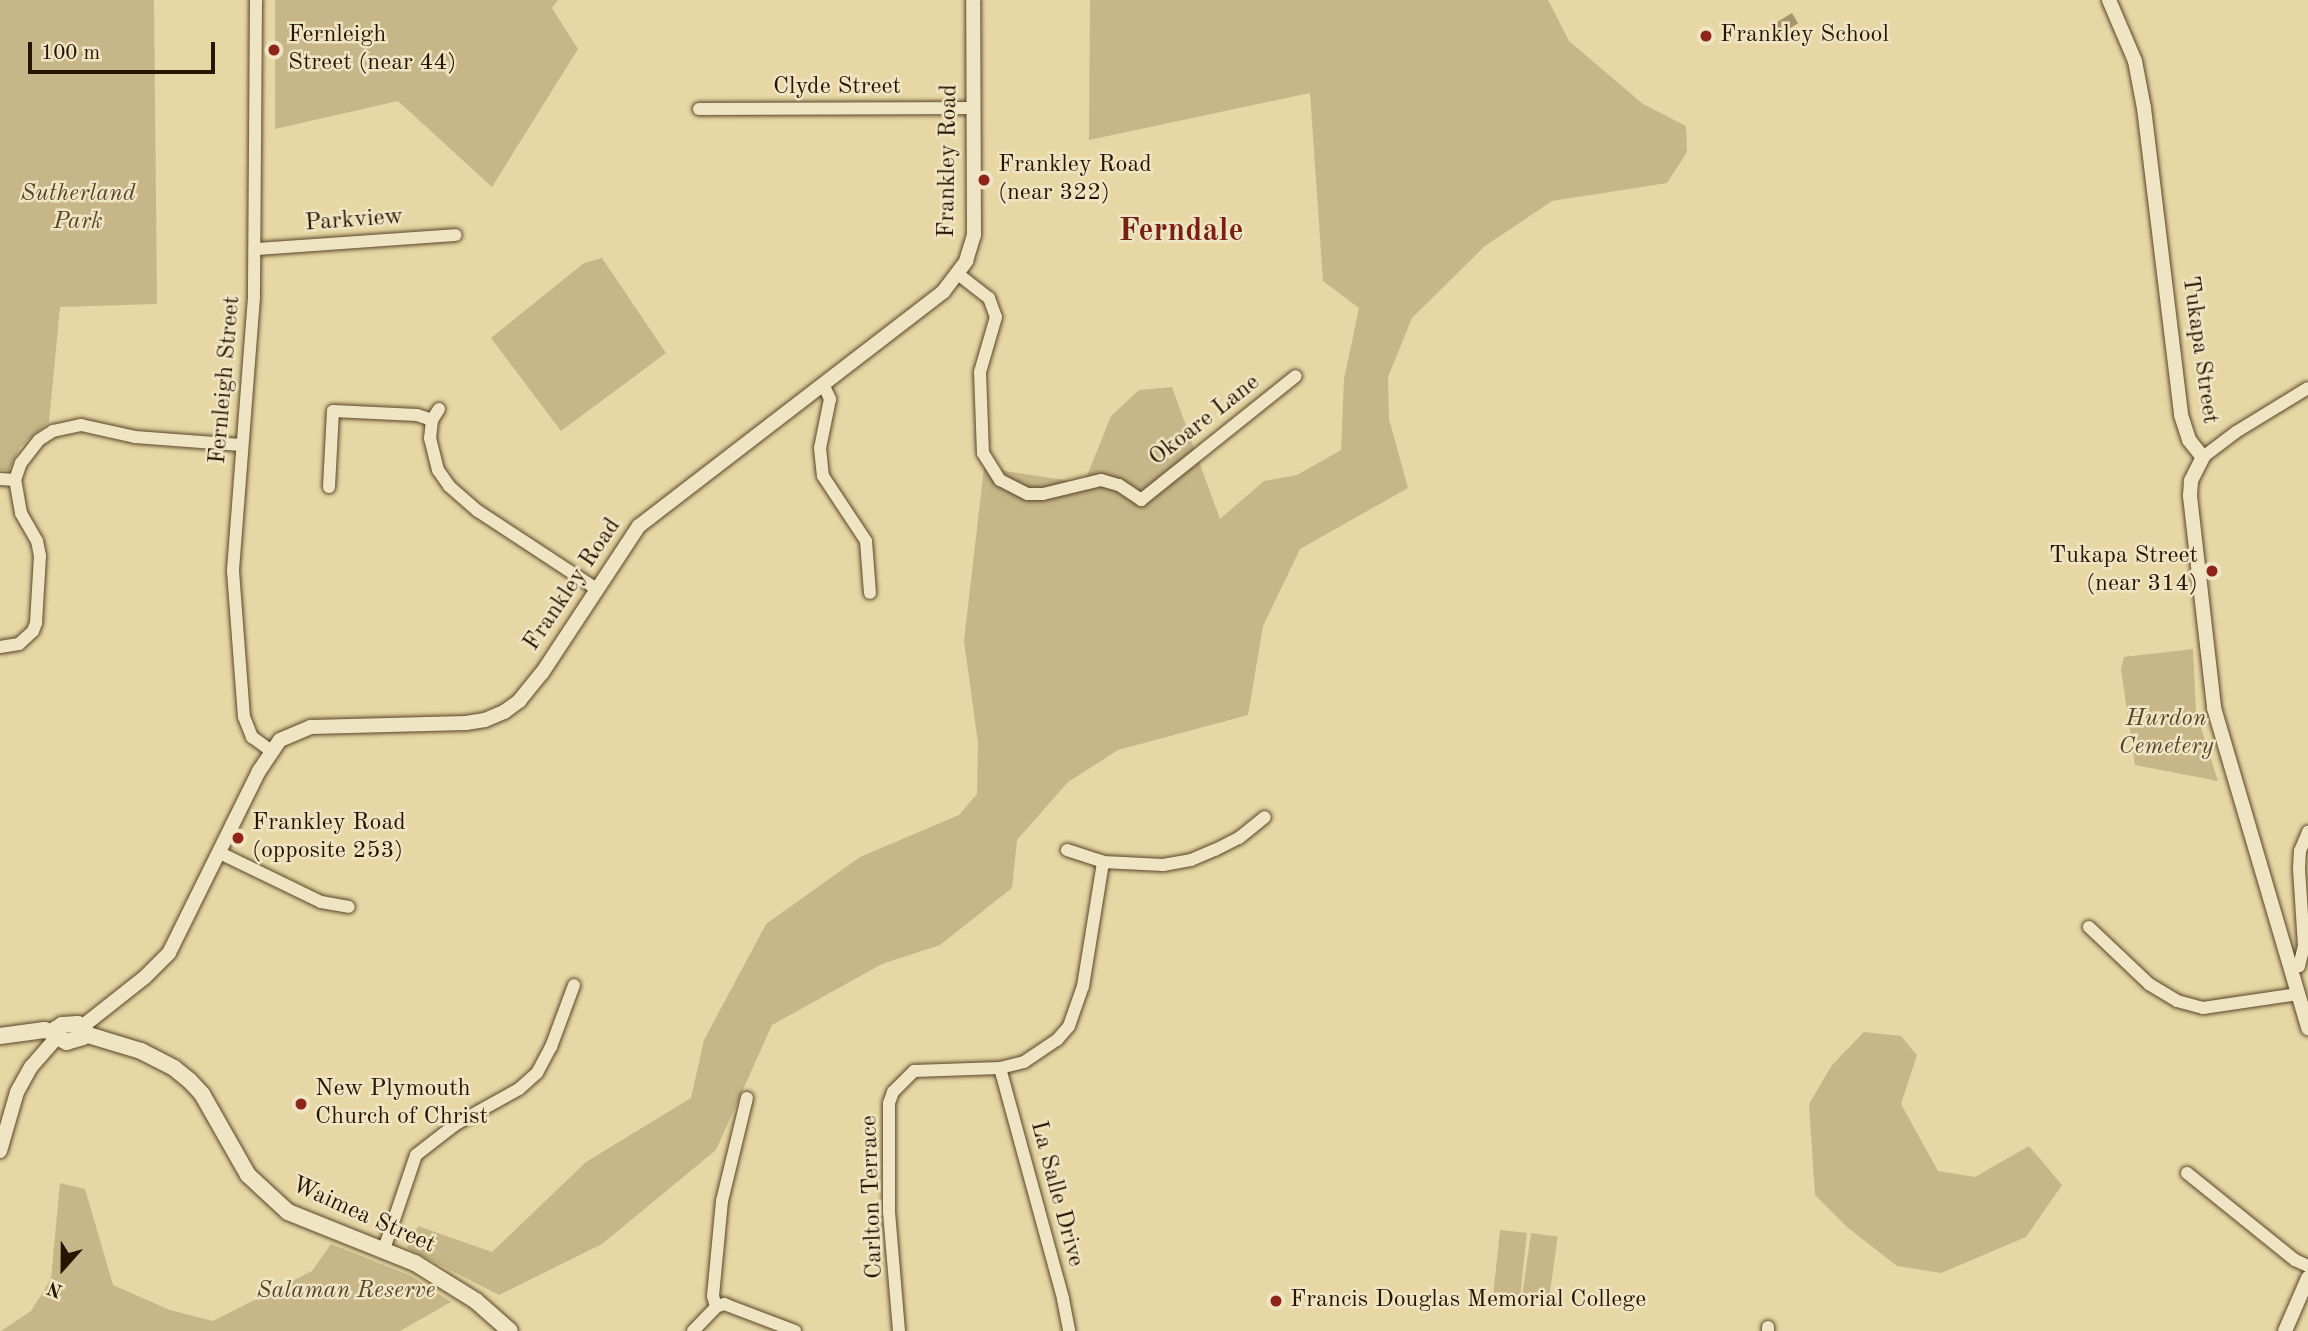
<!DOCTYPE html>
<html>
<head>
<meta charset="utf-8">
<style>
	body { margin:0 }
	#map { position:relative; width:2308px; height:1331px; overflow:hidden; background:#e7d7a4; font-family:"Old Standard TT",serif }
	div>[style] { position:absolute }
	.green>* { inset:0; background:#c7b688; transform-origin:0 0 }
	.water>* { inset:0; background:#a6956c; transform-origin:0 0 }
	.roads { filter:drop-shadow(0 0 2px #584529) drop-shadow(0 0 2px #584529) }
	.minor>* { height:12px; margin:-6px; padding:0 6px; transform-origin:6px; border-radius:6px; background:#efe5c4 }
	.tertiary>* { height:14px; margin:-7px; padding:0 7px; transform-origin:7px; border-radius:7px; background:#efe5c4 }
	.secondary>* { height:16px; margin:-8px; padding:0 8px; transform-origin:8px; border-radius:8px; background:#efe5c4 }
	.dots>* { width:19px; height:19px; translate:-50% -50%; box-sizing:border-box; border:4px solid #efe5c4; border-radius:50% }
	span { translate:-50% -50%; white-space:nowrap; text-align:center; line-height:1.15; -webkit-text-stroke:5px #efe5c4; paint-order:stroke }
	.poi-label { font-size:24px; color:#291400 }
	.left { translate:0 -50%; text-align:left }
	.right { translate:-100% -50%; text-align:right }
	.street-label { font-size:24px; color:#291400 }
	.park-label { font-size:24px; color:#584529; font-style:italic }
	.district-label { font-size:32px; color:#7a1f14; font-weight:700 }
	.north { position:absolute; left:28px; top:1233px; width:70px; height:70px; -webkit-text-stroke:5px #efe5c4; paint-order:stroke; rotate:201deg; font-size:19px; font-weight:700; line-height:28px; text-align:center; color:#291400 }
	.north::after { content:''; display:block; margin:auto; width:24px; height:32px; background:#291400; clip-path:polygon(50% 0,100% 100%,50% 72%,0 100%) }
	.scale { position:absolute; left:28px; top:42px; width:187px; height:32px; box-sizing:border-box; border:4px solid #291400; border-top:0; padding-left:9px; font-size:21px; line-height:24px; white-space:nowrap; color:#291400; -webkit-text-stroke:5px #efe5c4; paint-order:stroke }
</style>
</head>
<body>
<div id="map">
	<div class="green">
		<i style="clip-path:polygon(0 0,154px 0,157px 304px,60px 307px,49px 422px,20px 447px,9px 470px,0 470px)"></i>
		<i style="clip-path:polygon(275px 0,558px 0,552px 8px,578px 49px,492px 187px,398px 101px,275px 129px)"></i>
		<i style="clip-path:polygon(1090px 0,1548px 0,1569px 41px,1643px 104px,1686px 126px,1687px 152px,1667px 183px,1552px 201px,1485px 246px,1412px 318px,1388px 377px,1389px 419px,1408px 488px,1300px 549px,1263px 626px,1248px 715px,1118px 750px,1068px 782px,1017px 840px,1012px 888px,940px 945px,882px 964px,772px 1025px,716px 1150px,602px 1244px,499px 1295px,407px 1248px,418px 1226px,492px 1252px,586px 1162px,691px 1098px,704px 1040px,766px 924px,860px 857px,959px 815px,977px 794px,978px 743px,964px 641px,984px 468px,1084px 483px,1111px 416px,1139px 390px,1172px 387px,1220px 519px,1264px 481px,1297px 475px,1341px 450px,1344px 379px,1359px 308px,1323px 281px,1310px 93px,1089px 140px)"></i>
		<i style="clip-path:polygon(602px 258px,666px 353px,561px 431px,491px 338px,584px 263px)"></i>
		<i style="clip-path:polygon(2193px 649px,2196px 712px,2218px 781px,2135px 765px,2121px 669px,2124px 657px)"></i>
		<i style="clip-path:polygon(1864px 1032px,1901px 1036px,1917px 1055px,1901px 1104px,1938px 1171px,1975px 1177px,2029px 1146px,2062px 1185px,2026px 1237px,1941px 1273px,1897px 1266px,1847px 1227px,1815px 1195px,1809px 1104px,1832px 1065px)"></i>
		<i style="clip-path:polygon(60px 1183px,85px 1189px,113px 1285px,170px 1310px,213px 1321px,312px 1271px,331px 1244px,411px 1276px,451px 1302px,400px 1331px,1px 1331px,31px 1311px,51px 1279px)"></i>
		<i style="left:1500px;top:1230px;width:27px;height:63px;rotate:6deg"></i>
		<i style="left:1531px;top:1233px;width:27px;height:64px;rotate:8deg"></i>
	</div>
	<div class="water">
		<i style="left:1792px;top:13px;width:12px;height:24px;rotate:59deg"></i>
	</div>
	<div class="roads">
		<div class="minor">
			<i style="left:256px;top:0;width:297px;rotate:90.4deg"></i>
			<i style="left:254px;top:297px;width:275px;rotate:94.4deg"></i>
			<i style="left:233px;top:571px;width:146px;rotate:85.7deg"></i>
			<i style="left:244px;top:717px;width:22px;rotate:68deg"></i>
			<i style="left:252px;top:737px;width:24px;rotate:36deg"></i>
			<i style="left:699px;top:109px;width:275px;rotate:-0.2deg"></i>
			<i style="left:256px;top:249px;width:200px;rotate:-4deg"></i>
			<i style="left:958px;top:274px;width:39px;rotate:38deg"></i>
			<i style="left:989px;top:298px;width:20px;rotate:70deg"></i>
			<i style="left:996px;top:317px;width:57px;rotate:106.2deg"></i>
			<i style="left:980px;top:372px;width:81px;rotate:87.9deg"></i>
			<i style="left:983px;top:453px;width:32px;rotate:58deg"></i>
			<i style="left:1000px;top:480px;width:31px;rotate:27deg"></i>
			<i style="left:1028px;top:494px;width:15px"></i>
			<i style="left:1043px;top:494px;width:60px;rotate:-13.6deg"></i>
			<i style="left:1101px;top:480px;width:19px;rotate:16deg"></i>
			<i style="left:1119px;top:485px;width:27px;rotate:34deg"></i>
			<i style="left:1141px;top:500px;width:198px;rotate:-38.7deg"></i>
			<i style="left:823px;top:384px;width:17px;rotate:65deg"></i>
			<i style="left:830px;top:399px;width:50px;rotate:101.5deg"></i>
			<i style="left:820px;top:448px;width:28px;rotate:84deg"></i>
			<i style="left:823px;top:476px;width:78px;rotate:56.5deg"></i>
			<i style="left:866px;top:541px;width:52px;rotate:85.6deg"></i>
			<i style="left:439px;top:409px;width:13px;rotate:122deg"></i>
			<i style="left:432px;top:420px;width:18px;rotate:96deg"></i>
			<i style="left:430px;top:438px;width:33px;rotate:76deg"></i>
			<i style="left:438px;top:470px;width:19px;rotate:55deg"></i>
			<i style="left:449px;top:486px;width:38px;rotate:41deg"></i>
			<i style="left:478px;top:511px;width:140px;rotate:33.3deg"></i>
			<i style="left:2203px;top:457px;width:41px;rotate:-37.1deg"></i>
			<i style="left:2236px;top:432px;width:84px;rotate:-31.4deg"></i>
			<i style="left:0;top:479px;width:15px;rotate:4deg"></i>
			<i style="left:329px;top:487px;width:76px;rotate:-87deg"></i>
			<i style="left:333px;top:411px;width:84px;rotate:2.7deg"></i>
			<i style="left:417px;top:415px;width:16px;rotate:18deg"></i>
			<i style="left:0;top:647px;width:19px;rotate:-9deg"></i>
			<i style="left:19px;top:644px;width:19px;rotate:-43deg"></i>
			<i style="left:33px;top:631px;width:9px;rotate:-69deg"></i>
			<i style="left:36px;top:623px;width:67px;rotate:-86.6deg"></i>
			<i style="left:40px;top:556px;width:15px;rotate:-101deg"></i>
			<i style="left:37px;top:541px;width:32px;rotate:-120deg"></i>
			<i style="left:21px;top:513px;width:34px;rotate:-100deg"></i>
			<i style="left:15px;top:480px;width:18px;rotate:-71deg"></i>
			<i style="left:21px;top:463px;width:29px;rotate:-52deg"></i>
			<i style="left:39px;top:440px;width:17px;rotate:-33deg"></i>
			<i style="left:53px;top:431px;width:29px;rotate:-12deg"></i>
			<i style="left:81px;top:425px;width:55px;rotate:12.5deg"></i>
			<i style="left:135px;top:437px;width:106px;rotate:4.3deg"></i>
			<i style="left:1067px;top:850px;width:38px;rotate:18deg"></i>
			<i style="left:1103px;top:862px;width:60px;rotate:2.9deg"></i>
			<i style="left:1163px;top:865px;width:28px;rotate:-10deg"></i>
			<i style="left:1191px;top:860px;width:26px;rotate:-23deg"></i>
			<i style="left:1215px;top:850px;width:27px;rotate:-27deg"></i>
			<i style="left:1239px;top:838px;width:33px;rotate:-39deg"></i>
			<i style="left:220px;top:853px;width:112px;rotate:25.9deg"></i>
			<i style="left:321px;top:902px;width:28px;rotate:10deg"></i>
			<i style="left:2089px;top:927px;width:83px;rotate:43.5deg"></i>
			<i style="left:2149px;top:984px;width:33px;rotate:31deg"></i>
			<i style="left:2177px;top:1001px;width:27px;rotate:15deg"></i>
			<i style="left:2203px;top:1008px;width:96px;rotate:-8.4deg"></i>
			<i style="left:2291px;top:968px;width:8px;rotate:-14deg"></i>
			<i style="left:2299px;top:966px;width:21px;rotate:-76deg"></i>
			<i style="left:2304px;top:946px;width:77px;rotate:-93.7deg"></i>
			<i style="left:2299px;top:869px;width:18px;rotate:-87deg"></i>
			<i style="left:2300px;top:851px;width:21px;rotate:-67deg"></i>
			<i style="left:1000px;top:1068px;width:239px;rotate:74.7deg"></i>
			<i style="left:1063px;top:1299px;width:33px;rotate:79deg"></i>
			<i style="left:2187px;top:1173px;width:139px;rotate:38.9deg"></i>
			<i style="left:2295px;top:1260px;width:14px;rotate:25deg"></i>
			<i style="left:384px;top:1249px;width:99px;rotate:-71.2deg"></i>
			<i style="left:416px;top:1155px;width:51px;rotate:-37.8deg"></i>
			<i style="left:456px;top:1124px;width:72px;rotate:-29.1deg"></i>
			<i style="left:519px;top:1089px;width:24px;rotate:-42deg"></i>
			<i style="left:537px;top:1073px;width:30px;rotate:-62deg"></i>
			<i style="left:551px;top:1047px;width:66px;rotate:-69.6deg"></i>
			<i style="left:716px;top:1307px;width:11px;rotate:-105deg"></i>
			<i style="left:713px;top:1296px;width:95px;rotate:-84.6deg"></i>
			<i style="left:722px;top:1201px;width:106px;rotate:-76.4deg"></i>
			<i style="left:1768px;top:1327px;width:4px;rotate:90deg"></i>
			<i style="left:693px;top:1331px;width:33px;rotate:-46deg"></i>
			<i style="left:716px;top:1307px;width:9px;rotate:-21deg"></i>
			<i style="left:724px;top:1304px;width:76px;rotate:20.8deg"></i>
			<i style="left:899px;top:1331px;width:120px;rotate:-94.8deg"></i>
			<i style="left:889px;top:1211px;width:108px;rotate:-90deg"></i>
			<i style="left:889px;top:1103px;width:12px;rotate:-70deg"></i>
			<i style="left:893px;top:1092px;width:30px;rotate:-45deg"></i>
			<i style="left:914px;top:1071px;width:86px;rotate:-2deg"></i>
			<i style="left:1000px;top:1068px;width:25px;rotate:-14deg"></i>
			<i style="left:1024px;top:1062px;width:40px;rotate:-34deg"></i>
			<i style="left:1057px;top:1040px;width:18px;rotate:-49deg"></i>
			<i style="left:1069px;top:1026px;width:42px;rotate:-70.7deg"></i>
			<i style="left:1083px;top:986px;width:126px;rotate:-80.8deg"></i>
		</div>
		<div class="tertiary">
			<i style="left:2109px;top:0;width:66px;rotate:66.9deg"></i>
			<i style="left:2135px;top:61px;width:48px;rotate:79.2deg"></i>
			<i style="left:2144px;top:108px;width:309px;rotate:83.1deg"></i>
			<i style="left:2181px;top:415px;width:26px;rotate:72deg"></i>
			<i style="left:2189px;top:440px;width:22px;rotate:51deg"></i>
			<i style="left:2203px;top:457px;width:27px;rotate:117deg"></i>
			<i style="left:2191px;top:481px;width:15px;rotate:94deg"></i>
			<i style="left:2190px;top:496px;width:213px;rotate:83.5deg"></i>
			<i style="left:2214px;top:708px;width:334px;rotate:73.6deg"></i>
			<i style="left:83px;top:1026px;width:79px;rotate:-38.3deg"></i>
			<i style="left:145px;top:977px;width:34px;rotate:-45deg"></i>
			<i style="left:169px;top:953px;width:203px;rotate:-63.7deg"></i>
			<i style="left:259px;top:771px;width:37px;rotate:-56deg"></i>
			<i style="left:280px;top:740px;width:34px;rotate:-23deg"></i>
			<i style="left:311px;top:727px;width:155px;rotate:-1.5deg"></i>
			<i style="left:466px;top:723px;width:19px;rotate:-9deg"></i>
			<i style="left:485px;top:720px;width:21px;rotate:-23deg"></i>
			<i style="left:504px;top:712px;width:19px;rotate:-36deg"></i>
			<i style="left:519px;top:701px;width:36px;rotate:-51deg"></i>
			<i style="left:542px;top:673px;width:176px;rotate:-56.6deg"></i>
			<i style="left:639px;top:526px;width:384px;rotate:-37.6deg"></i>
			<i style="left:943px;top:292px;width:39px;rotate:-53deg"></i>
			<i style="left:966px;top:261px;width:27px;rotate:-73deg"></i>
			<i style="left:974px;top:235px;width:235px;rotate:-90.2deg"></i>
			<i style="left:0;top:1151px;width:61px;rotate:-73.9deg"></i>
			<i style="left:17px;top:1092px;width:29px;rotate:-61deg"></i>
			<i style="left:31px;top:1067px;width:38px;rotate:-49deg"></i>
			<i style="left:2285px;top:1331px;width:58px;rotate:-66.5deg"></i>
		</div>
		<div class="secondary">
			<i style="left:78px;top:1024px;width:9px;rotate:41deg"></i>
			<i style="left:85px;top:1030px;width:7px;rotate:106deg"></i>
			<i style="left:83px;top:1037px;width:17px;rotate:163deg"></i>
			<i style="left:67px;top:1042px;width:13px;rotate:-153deg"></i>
			<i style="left:55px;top:1036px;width:7px;rotate:-82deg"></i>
			<i style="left:56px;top:1029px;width:7px;rotate:-34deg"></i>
			<i style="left:62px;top:1025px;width:16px;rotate:-4deg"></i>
			<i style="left:85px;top:1034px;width:59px;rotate:16.9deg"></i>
			<i style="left:141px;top:1051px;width:37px;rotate:27deg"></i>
			<i style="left:174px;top:1068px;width:19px;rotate:39deg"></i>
			<i style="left:189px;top:1080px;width:19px;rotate:47deg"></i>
			<i style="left:202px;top:1094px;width:93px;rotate:60.4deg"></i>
			<i style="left:248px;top:1175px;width:54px;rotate:42.8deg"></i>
			<i style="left:288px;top:1212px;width:137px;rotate:21.9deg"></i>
			<i style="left:415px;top:1263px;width:72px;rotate:31.9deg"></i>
			<i style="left:476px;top:1301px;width:45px;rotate:41.4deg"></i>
			<i style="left:0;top:1036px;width:45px;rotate:-7.6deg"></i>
			<i style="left:45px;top:1030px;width:9px;rotate:18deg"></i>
		</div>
	</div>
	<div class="dots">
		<i style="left:1706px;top:36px;background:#8f2418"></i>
		<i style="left:274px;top:50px;background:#8f2418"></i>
		<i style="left:984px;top:180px;background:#8f2418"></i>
		<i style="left:2212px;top:571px;background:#8f2418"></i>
		<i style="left:238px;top:838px;background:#8f2418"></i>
		<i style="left:301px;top:1104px;background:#8f2418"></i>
		<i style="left:1276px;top:1301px;background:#8f2418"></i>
	</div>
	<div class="poi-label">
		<span class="left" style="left:288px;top:50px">Fernleigh<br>Street (near 44)</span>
		<span class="left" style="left:1720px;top:36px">Frankley School</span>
		<span class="left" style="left:998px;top:180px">Frankley Road<br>(near 322)</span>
		<span class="right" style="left:2198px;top:571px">Tukapa Street<br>(near 314)</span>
		<span class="left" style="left:252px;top:838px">Frankley Road<br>(opposite 253)</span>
		<span class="left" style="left:315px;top:1104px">New Plymouth<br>Church of Christ</span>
		<span class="left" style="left:1290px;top:1301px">Francis Douglas Memorial College</span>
	</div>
	<div class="street-label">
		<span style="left:837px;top:88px">Clyde Street</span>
		<span style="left:949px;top:161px;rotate:-89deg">Frankley Road</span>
		<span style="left:354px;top:221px;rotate:-4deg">Parkview</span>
		<span style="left:2199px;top:350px;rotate:82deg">Tukapa Street</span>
		<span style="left:226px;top:380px;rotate:-85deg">Fernleigh Street</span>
		<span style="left:1205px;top:421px;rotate:-38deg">Okoare Lane</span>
		<span style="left:573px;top:585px;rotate:-56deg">Frankley Road</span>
		<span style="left:1056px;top:1194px;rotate:75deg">La Salle Drive</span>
		<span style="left:873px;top:1197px;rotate:-92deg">Carlton Terrace</span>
		<span style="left:363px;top:1216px;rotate:24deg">Waimea Street</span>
	</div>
	<div class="park-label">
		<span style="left:78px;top:209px">Sutherland<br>Park</span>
		<span style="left:2166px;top:734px">Hurdon<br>Cemetery</span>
		<span style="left:346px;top:1292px">Salaman Reserve</span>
	</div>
	<div class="district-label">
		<span style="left:1181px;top:232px">Ferndale</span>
	</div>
	<div class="north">N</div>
	<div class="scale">100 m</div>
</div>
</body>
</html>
